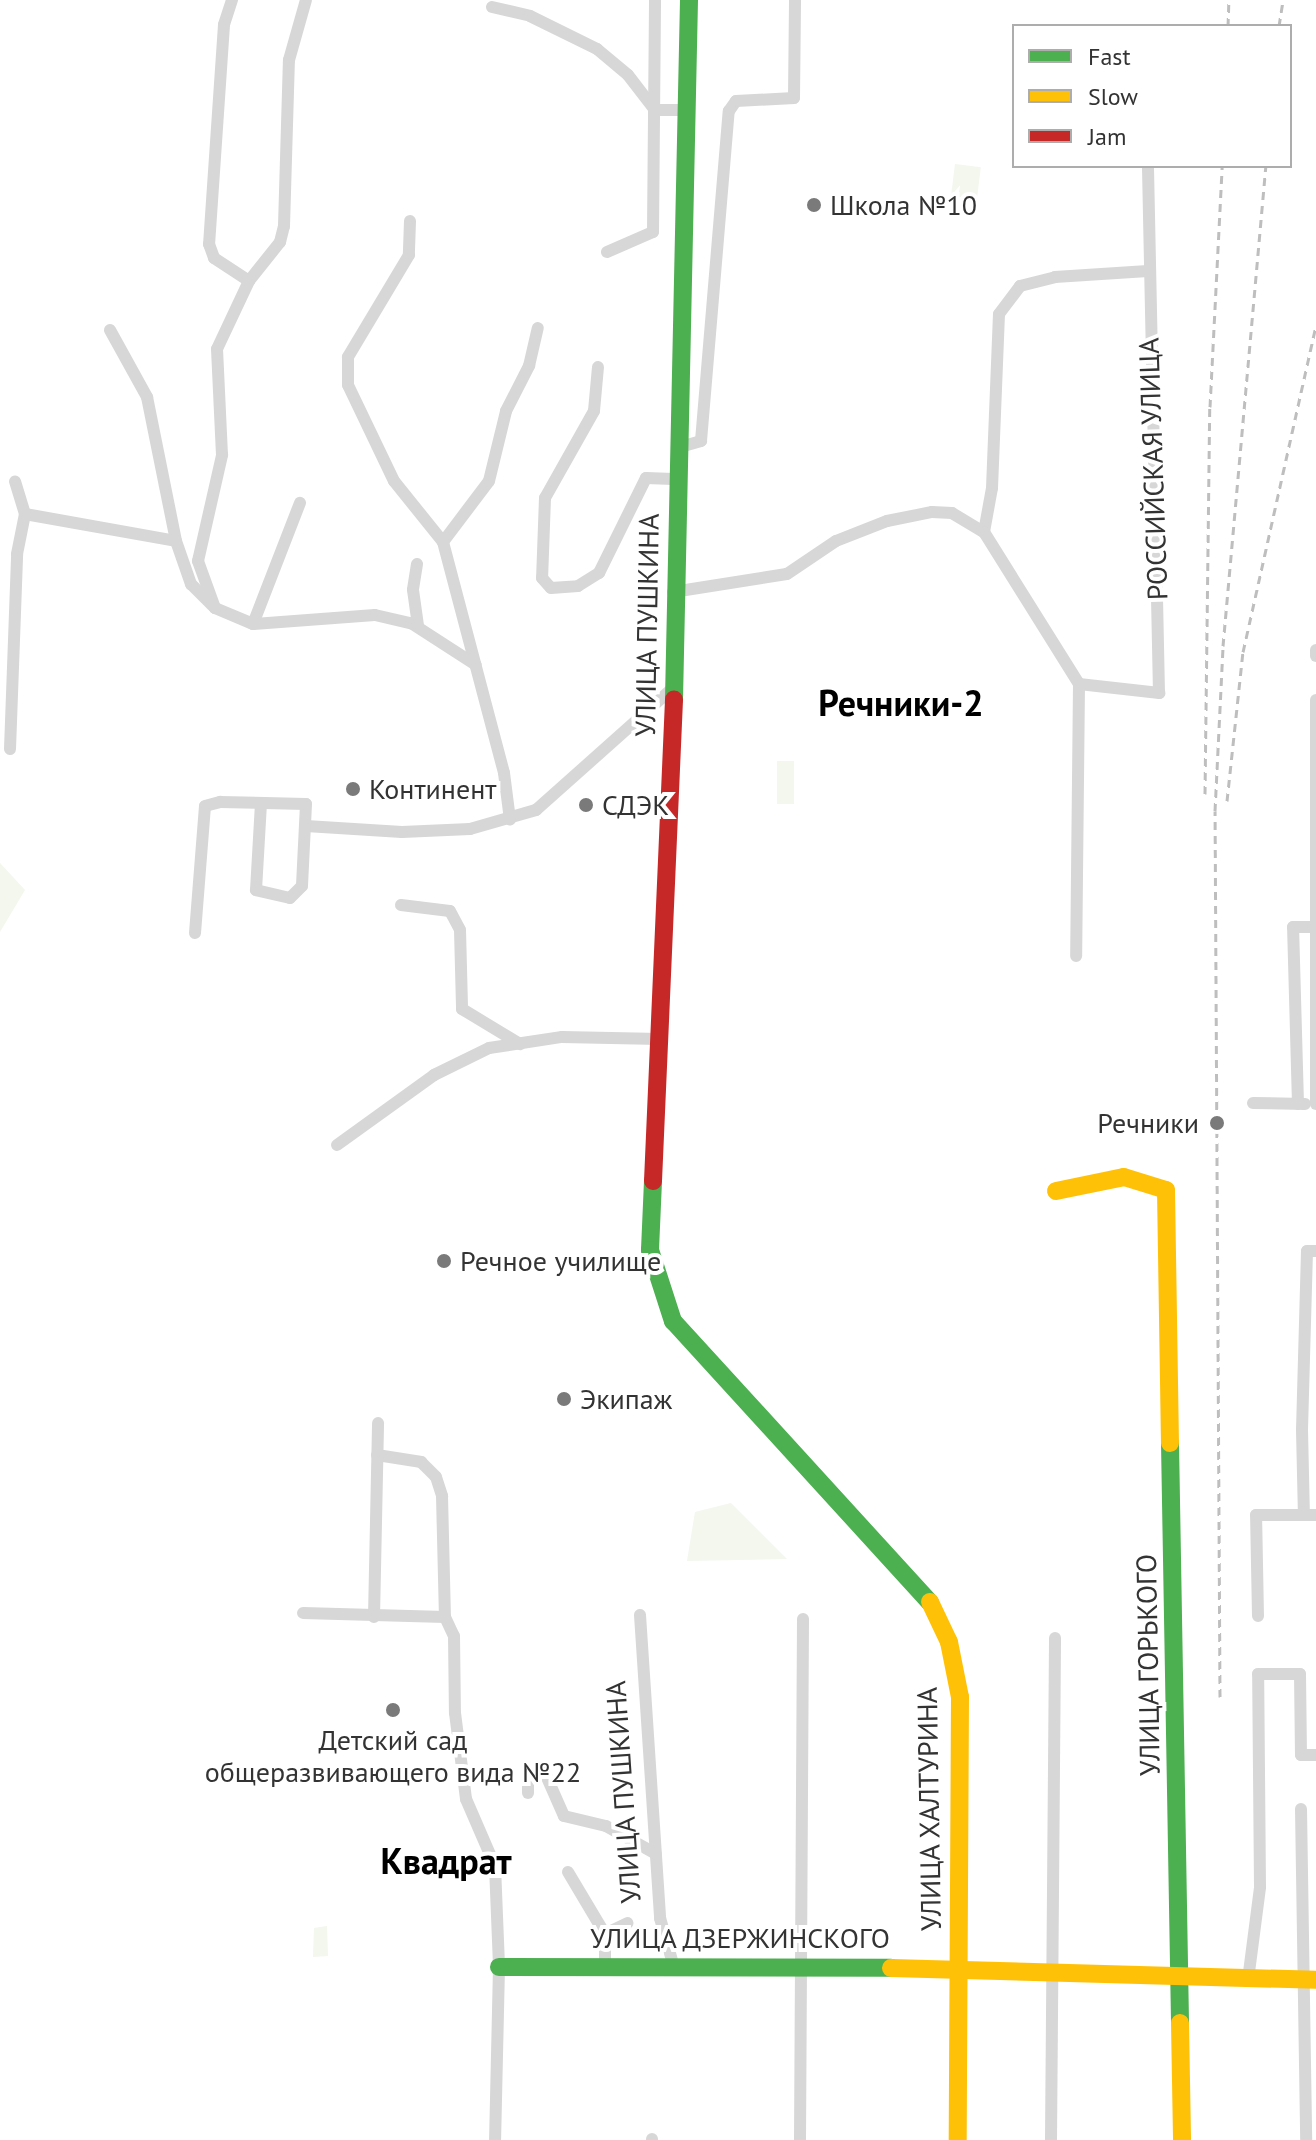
<!DOCTYPE html>
<html>
<head>
<meta charset="utf-8">
<style>
	body { margin:0 }
	#map { position:relative; width:1316px; height:2140px; overflow:hidden; background:#fff; font-family:"PT Sans",sans-serif }
	div>[style] { position:absolute }
	.green>* { inset:0; background:#f3f7ee; transform-origin:0 0 }
	.street>* { height:12px; margin:-6px; padding:0 6px; transform-origin:6px; border-radius:6px; background:#d7d7d7 }
	.fast>* { height:18px; margin:-9px; padding:0 9px; transform-origin:9px; border-radius:9px; background:#4caf50 }
	.slow>* { height:18px; margin:-9px; padding:0 9px; transform-origin:9px; border-radius:9px; background:#ffc107 }
	.jam>* { height:18px; margin:-9px; padding:0 9px; transform-origin:9px; border-radius:9px; background:#c62828 }
	.rail>* { height:3px; margin-top:-1.5px; transform-origin:0; background:repeating-linear-gradient(90deg,#bebebe 0 8px,transparent 0 14px) }
	.dots>* { width:22px; height:22px; translate:-50% -50%; box-sizing:border-box; border:4px solid #fff; border-radius:50% }
	span { translate:-50% -50%; white-space:nowrap; text-align:center; line-height:1.15; -webkit-text-stroke:8px #fff; paint-order:stroke }
	.poi-label { font-size:28px; color:#333 }
	.left { translate:0 -50%; text-align:left }
	.right { translate:-100% -50%; text-align:right }
	.street-label { font-size:28px; color:#333 }
	.district-label { font-size:36px; color:#000; font-weight:700 }
	.legend { position:absolute; left:1012px; top:24px; width:280px; height:144px; box-sizing:border-box; background:#fff; border:2px solid #adadad; margin:0; padding:10px 14px; list-style:none; font-size:24px; color:#333 }
	.legend li { display:flex; align-items:center; gap:16px; height:40px }
	.legend b { width:40px; border:2px solid #adadad }
</style>
</head>
<body>
<div id="map">
	<div class="green">
		<i style="left:955px;top:164px;width:26px;height:32px;rotate:7deg"></i>
		<i style="left:777px;top:761px;width:17px;height:43px"></i>
		<i style="clip-path:polygon(0 863px,25px 890px,0 932px)"></i>
		<i style="clip-path:polygon(731px 1503px,787px 1559px,687px 1561px,695px 1512px)"></i>
		<i style="clip-path:polygon(327px 1926px,328px 1956px,313px 1957px,314px 1928px)"></i>
	</div>
	<div class="street">
		<i style="left:232px;top:0;width:26px;rotate:108deg"></i>
		<i style="left:224px;top:25px;width:220px;rotate:93.9deg"></i>
		<i style="left:209px;top:244px;width:15px;rotate:70deg"></i>
		<i style="left:214px;top:258px;width:42px;rotate:33.3deg"></i>
		<i style="left:249px;top:281px;width:50px;rotate:-51.5deg"></i>
		<i style="left:280px;top:242px;width:16px;rotate:-76deg"></i>
		<i style="left:284px;top:226px;width:166px;rotate:-88.3deg"></i>
		<i style="left:289px;top:60px;width:62px;rotate:-74.2deg"></i>
		<i style="left:492px;top:7px;width:39px;rotate:13deg"></i>
		<i style="left:530px;top:16px;width:75px;rotate:26.2deg"></i>
		<i style="left:597px;top:49px;width:40px;rotate:40deg"></i>
		<i style="left:628px;top:75px;width:44px;rotate:52.4deg"></i>
		<i style="left:655px;top:110px;width:32px"></i>
		<i style="left:410px;top:221px;width:34px;rotate:92deg"></i>
		<i style="left:409px;top:255px;width:119px;rotate:120.9deg"></i>
		<i style="left:348px;top:357px;width:28px;rotate:90deg"></i>
		<i style="left:348px;top:385px;width:106px;rotate:64.4deg"></i>
		<i style="left:394px;top:481px;width:78px;rotate:51.2deg"></i>
		<i style="left:443px;top:542px;width:239px;rotate:75.2deg"></i>
		<i style="left:504px;top:773px;width:47px;rotate:82.7deg"></i>
		<i style="left:607px;top:252px;width:50px;rotate:-23.5deg"></i>
		<i style="left:653px;top:232px;width:232px;rotate:-89.5deg"></i>
		<i style="left:110px;top:330px;width:77px;rotate:61.1deg"></i>
		<i style="left:147px;top:397px;width:147px;rotate:78.6deg"></i>
		<i style="left:176px;top:541px;width:46px;rotate:70.8deg"></i>
		<i style="left:191px;top:584px;width:34px;rotate:45deg"></i>
		<i style="left:215px;top:608px;width:41px;rotate:22.8deg"></i>
		<i style="left:253px;top:624px;width:122px;rotate:-4.2deg"></i>
		<i style="left:375px;top:615px;width:37px;rotate:13deg"></i>
		<i style="left:411px;top:623px;width:77px;rotate:32.9deg"></i>
		<i style="left:598px;top:367px;width:44px;rotate:95.2deg"></i>
		<i style="left:594px;top:411px;width:100px;rotate:119.4deg"></i>
		<i style="left:545px;top:498px;width:80px;rotate:92.1deg"></i>
		<i style="left:542px;top:578px;width:13px;rotate:48deg"></i>
		<i style="left:551px;top:588px;width:27px;rotate:-4deg"></i>
		<i style="left:578px;top:586px;width:25px;rotate:-32deg"></i>
		<i style="left:599px;top:573px;width:106px;rotate:-63.7deg"></i>
		<i style="left:646px;top:478px;width:34px;rotate:2deg"></i>
		<i style="left:680px;top:447px;width:22px;rotate:-16deg"></i>
		<i style="left:701px;top:441px;width:331px;rotate:-85.2deg"></i>
		<i style="left:729px;top:111px;width:12px;rotate:-55deg"></i>
		<i style="left:736px;top:101px;width:58px;rotate:-3deg"></i>
		<i style="left:794px;top:98px;width:98px;rotate:-89.4deg"></i>
		<i style="left:25px;top:514px;width:153px;rotate:10.1deg"></i>
		<i style="left:984px;top:532px;width:45px;rotate:-79.7deg"></i>
		<i style="left:992px;top:488px;width:174px;rotate:-87.7deg"></i>
		<i style="left:999px;top:314px;width:35px;rotate:-53deg"></i>
		<i style="left:1020px;top:286px;width:36px;rotate:-14deg"></i>
		<i style="left:1055px;top:277px;width:93px;rotate:-3.7deg"></i>
		<i style="left:443px;top:542px;width:76px;rotate:-53deg"></i>
		<i style="left:489px;top:481px;width:72px;rotate:-76.3deg"></i>
		<i style="left:506px;top:411px;width:51px;rotate:-62.9deg"></i>
		<i style="left:529px;top:366px;width:39px;rotate:-77deg"></i>
		<i style="left:417px;top:564px;width:26px;rotate:99deg"></i>
		<i style="left:413px;top:590px;width:37px;rotate:82deg"></i>
		<i style="left:673px;top:592px;width:115px;rotate:-9deg"></i>
		<i style="left:787px;top:574px;width:59px;rotate:-34deg"></i>
		<i style="left:836px;top:541px;width:55px;rotate:-21.4deg"></i>
		<i style="left:887px;top:521px;width:46px;rotate:-11.3deg"></i>
		<i style="left:932px;top:512px;width:20px;rotate:3deg"></i>
		<i style="left:952px;top:513px;width:37px;rotate:31deg"></i>
		<i style="left:984px;top:532px;width:179px;rotate:58deg"></i>
		<i style="left:1079px;top:684px;width:272px;rotate:90.6deg"></i>
		<i style="left:215px;top:608px;width:50px;rotate:-109.9deg"></i>
		<i style="left:198px;top:561px;width:109px;rotate:-77.2deg"></i>
		<i style="left:222px;top:455px;width:106px;rotate:-92.7deg"></i>
		<i style="left:217px;top:349px;width:75px;rotate:-64.8deg"></i>
		<i style="left:253px;top:624px;width:130px;rotate:-68.8deg"></i>
		<i style="left:1316px;top:650px;width:6px;rotate:90deg"></i>
		<i style="left:1079px;top:684px;width:81px;rotate:6.4deg"></i>
		<i style="left:1159px;top:693px;width:527px;rotate:-91.2deg"></i>
		<i style="left:10px;top:749px;width:195px;rotate:-87.9deg"></i>
		<i style="left:17px;top:554px;width:41px;rotate:-78.7deg"></i>
		<i style="left:25px;top:514px;width:34px;rotate:-107deg"></i>
		<i style="left:306px;top:826px;width:96px;rotate:3.6deg"></i>
		<i style="left:402px;top:832px;width:68px;rotate:-2.5deg"></i>
		<i style="left:470px;top:829px;width:69px;rotate:-16.1deg"></i>
		<i style="left:536px;top:810px;width:186px;rotate:-41.7deg"></i>
		<i style="left:401px;top:905px;width:49px;rotate:7deg"></i>
		<i style="left:450px;top:911px;width:21px;rotate:62deg"></i>
		<i style="left:460px;top:930px;width:79px;rotate:88.5deg"></i>
		<i style="left:462px;top:1009px;width:68px;rotate:31.1deg"></i>
		<i style="left:195px;top:933px;width:127px;rotate:-85.5deg"></i>
		<i style="left:205px;top:806px;width:16px;rotate:-15deg"></i>
		<i style="left:220px;top:802px;width:86px;rotate:1.3deg"></i>
		<i style="left:306px;top:804px;width:82px;rotate:92.8deg"></i>
		<i style="left:302px;top:886px;width:17px;rotate:135deg"></i>
		<i style="left:290px;top:898px;width:35px;rotate:-167deg"></i>
		<i style="left:256px;top:890px;width:86px;rotate:-86.7deg"></i>
		<i style="left:1253px;top:1103px;width:52px;rotate:1.1deg"></i>
		<i style="left:1298px;top:1104px;width:177px;rotate:-91.6deg"></i>
		<i style="left:1293px;top:927px;width:23px"></i>
		<i style="left:1316px;top:1104px;width:404px;rotate:-90deg"></i>
		<i style="left:337px;top:1145px;width:120px;rotate:-35.8deg"></i>
		<i style="left:434px;top:1075px;width:61px;rotate:-26.1deg"></i>
		<i style="left:489px;top:1048px;width:74px;rotate:-8.6deg"></i>
		<i style="left:562px;top:1037px;width:98px;rotate:1.2deg"></i>
		<i style="left:1316px;top:1251px;width:9px;rotate:180deg"></i>
		<i style="left:1307px;top:1251px;width:179px;rotate:91.6deg"></i>
		<i style="left:1302px;top:1430px;width:85px;rotate:88.7deg"></i>
		<i style="left:1304px;top:1515px;width:12px"></i>
		<i style="left:377px;top:1455px;width:45px;rotate:9deg"></i>
		<i style="left:421px;top:1462px;width:21px;rotate:45deg"></i>
		<i style="left:436px;top:1477px;width:20px;rotate:72deg"></i>
		<i style="left:442px;top:1496px;width:121px;rotate:88.6deg"></i>
		<i style="left:445px;top:1617px;width:21px;rotate:65deg"></i>
		<i style="left:454px;top:1636px;width:77px;rotate:89.3deg"></i>
		<i style="left:455px;top:1713px;width:87px;rotate:82.7deg"></i>
		<i style="left:466px;top:1799px;width:73px;rotate:66.6deg"></i>
		<i style="left:495px;top:1866px;width:101px;rotate:87.7deg"></i>
		<i style="left:499px;top:1967px;width:173px;rotate:91.3deg"></i>
		<i style="left:303px;top:1613px;width:142px;rotate:1.6deg"></i>
		<i style="left:640px;top:1615px;width:304px;rotate:86.2deg"></i>
		<i style="left:660px;top:1918px;width:48px;rotate:74.2deg"></i>
		<i style="left:1258px;top:1616px;width:101px;rotate:-91.1deg"></i>
		<i style="left:1256px;top:1515px;width:48px"></i>
		<i style="left:374px;top:1617px;width:194px;rotate:-88.8deg"></i>
		<i style="left:528px;top:1793px;width:20px;rotate:-90deg"></i>
		<i style="left:528px;top:1773px;width:17px"></i>
		<i style="left:545px;top:1773px;width:47px;rotate:66.2deg"></i>
		<i style="left:564px;top:1816px;width:43px;rotate:13.4deg"></i>
		<i style="left:606px;top:1826px;width:57px;rotate:29.2deg"></i>
		<i style="left:1301px;top:1809px;width:331px;rotate:89.1deg"></i>
		<i style="left:568px;top:1872px;width:72px;rotate:59.2deg"></i>
		<i style="left:605px;top:1934px;width:31px;rotate:90deg"></i>
		<i style="left:605px;top:1934px;width:25px;rotate:-26deg"></i>
		<i style="left:1248px;top:1980px;width:94px;rotate:-82.6deg"></i>
		<i style="left:1260px;top:1887px;width:213px;rotate:-90.5deg"></i>
		<i style="left:1258px;top:1674px;width:42px"></i>
		<i style="left:1300px;top:1674px;width:81px;rotate:89.3deg"></i>
		<i style="left:1301px;top:1755px;width:15px"></i>
		<i style="left:652px;top:2139px;width:1px;rotate:90deg"></i>
		<i style="left:800px;top:2140px;width:521px;rotate:-89.67deg"></i>
		<i style="left:1051px;top:2140px;width:502px;rotate:-89.54deg"></i>
	</div>
	<div class="fast">
		<i style="left:674px;top:699px;width:699px;rotate:-88.77deg"></i>
		<i style="left:653px;top:1181px;width:69px;rotate:92.5deg"></i>
		<i style="left:650px;top:1250px;width:75px;rotate:72.1deg"></i>
		<i style="left:673px;top:1321px;width:381px;rotate:47.6deg"></i>
		<i style="left:1170px;top:1443px;width:580px;rotate:89.01deg"></i>
		<i style="left:499px;top:1967px;width:392px;rotate:0.1deg"></i>
	</div>
	<div class="slow">
		<i style="left:1056px;top:1191px;width:69px;rotate:-11.6deg"></i>
		<i style="left:1124px;top:1177px;width:44px;rotate:17.2deg"></i>
		<i style="left:1166px;top:1190px;width:253px;rotate:89.1deg"></i>
		<i style="left:930px;top:1602px;width:44px;rotate:64.6deg"></i>
		<i style="left:949px;top:1642px;width:56px;rotate:78.7deg"></i>
		<i style="left:960px;top:1697px;width:443px;rotate:90.3deg"></i>
		<i style="left:891px;top:1968px;width:425px;rotate:1.6deg"></i>
		<i style="left:1180px;top:2023px;width:117px;rotate:89deg"></i>
	</div>
	<div class="jam">
		<i style="left:653px;top:1181px;width:482px;rotate:-87.5deg"></i>
	</div>
	<div class="rail">
		<i style="left:1228px;top:26px;width:26px;rotate:-88deg"></i>
		<i style="left:1279px;top:26px;width:26px;rotate:-81deg"></i>
		<i style="left:1205px;top:794px;width:387px;rotate:-89.3deg"></i>
		<i style="left:1210px;top:407px;width:241px;rotate:-87.1deg"></i>
		<i style="left:1227px;top:801px;width:150px;rotate:-83.9deg"></i>
		<i style="left:1243px;top:652px;width:334px;rotate:-77.4deg"></i>
		<i style="left:1220px;top:1697px;width:886px;rotate:-90.32deg"></i>
		<i style="left:1215px;top:811px;width:165px;rotate:-87.2deg"></i>
		<i style="left:1223px;top:646px;width:482px;rotate:-84.9deg"></i>
	</div>
	<div class="dots">
		<i style="left:814px;top:205px;background:#7a7a7a"></i>
		<i style="left:353px;top:789px;background:#7a7a7a"></i>
		<i style="left:586px;top:805px;background:#7a7a7a"></i>
		<i style="left:1217px;top:1123px;background:#7a7a7a"></i>
		<i style="left:444px;top:1261px;background:#7a7a7a"></i>
		<i style="left:564px;top:1399px;background:#7a7a7a"></i>
		<i style="left:393px;top:1710px;background:#7a7a7a"></i>
	</div>
	<div class="poi-label">
		<span class="left" style="left:830px;top:205px">Школа №10</span>
		<span class="left" style="left:369px;top:789px">Континент</span>
		<span class="left" style="left:602px;top:805px">СДЭК</span>
		<span class="right" style="left:1199px;top:1123px">Речники</span>
		<span class="left" style="left:460px;top:1261px">Речное училище</span>
		<span class="left" style="left:580px;top:1399px">Экипаж</span>
		<span style="left:393px;top:1756px">Детский сад<br>общеразвивающего вида №22</span>
	</div>
	<div class="street-label">
		<span style="left:1153px;top:469px;rotate:-92deg">РОССИЙСКАЯ УЛИЦА</span>
		<span style="left:647px;top:625px;rotate:-89deg">УЛИЦА ПУШКИНА</span>
		<span style="left:1148px;top:1665px;rotate:-91deg">УЛИЦА ГОРЬКОГО</span>
		<span style="left:623px;top:1792px;rotate:-94deg">УЛИЦА ПУШКИНА</span>
		<span style="left:929px;top:1809px;rotate:-91deg">УЛИЦА ХАЛТУРИНА</span>
		<span style="left:740px;top:1938px">УЛИЦА ДЗЕРЖИНСКОГО</span>
	</div>
	<div class="district-label">
		<span style="left:901px;top:703px">Речники-2</span>
		<span style="left:446px;top:1861px">Квадрат</span>
	</div>
	<ul class="legend">
	<li><b style="height:10px;background:#4caf50"></b>Fast</li>
	<li><b style="height:10px;background:#ffc107"></b>Slow</li>
	<li><b style="height:10px;background:#c62828"></b>Jam</li>
	</ul>
</div>
</body>
</html>
